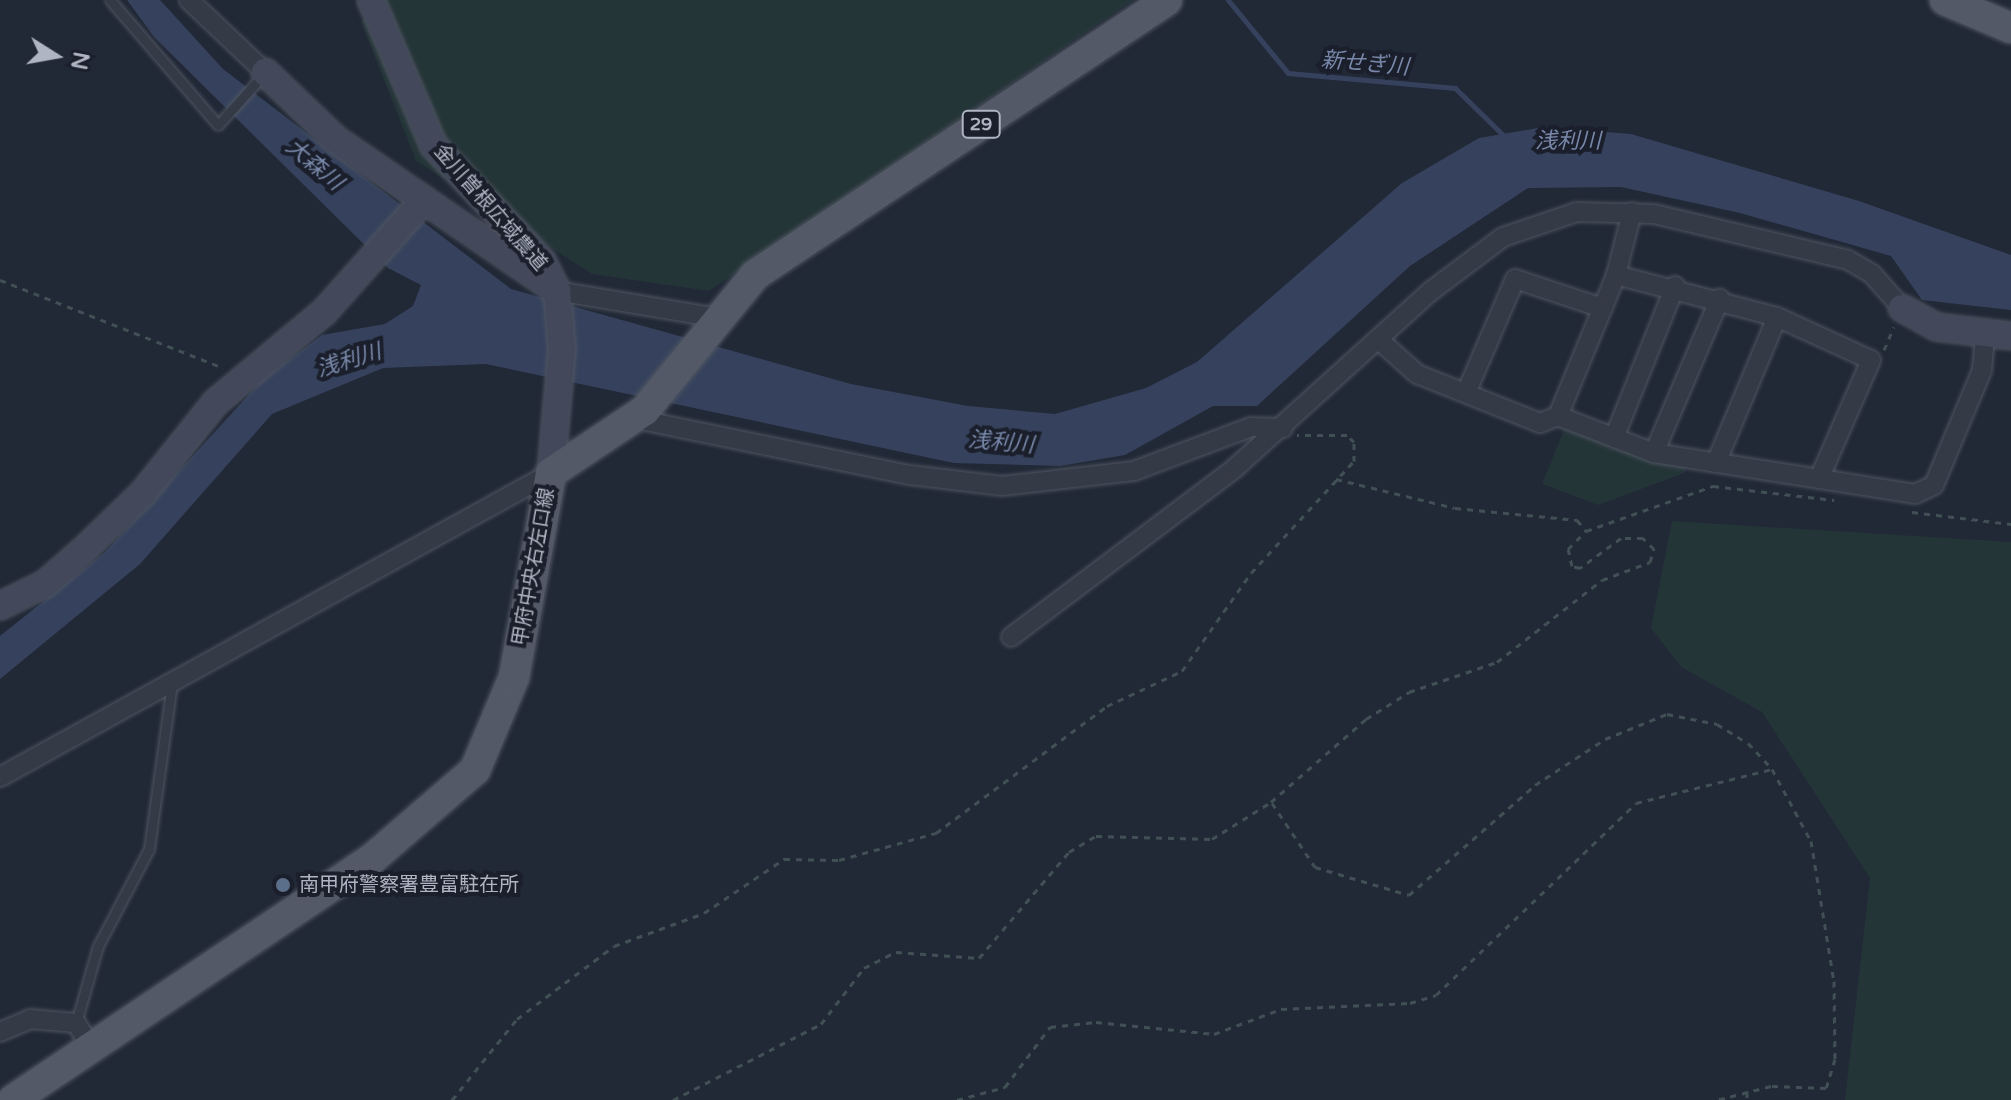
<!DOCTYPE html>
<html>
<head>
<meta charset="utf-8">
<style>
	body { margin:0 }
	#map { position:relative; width:2011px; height:1100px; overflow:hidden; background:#212836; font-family:"Varela Round","Noto Sans JP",sans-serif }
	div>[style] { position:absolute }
	.green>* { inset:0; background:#243538 }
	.water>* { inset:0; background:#36425d }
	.stream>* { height:5px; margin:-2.5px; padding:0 2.5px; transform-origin:2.5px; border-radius:2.5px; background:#36425d }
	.path>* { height:3px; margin-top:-1.5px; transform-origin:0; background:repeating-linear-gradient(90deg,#415055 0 6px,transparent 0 12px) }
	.roads { filter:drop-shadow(0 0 2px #4f5561) drop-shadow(0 0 2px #4f5561) }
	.lane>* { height:9px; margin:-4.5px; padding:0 4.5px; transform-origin:4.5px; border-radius:4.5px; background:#353a47 }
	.street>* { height:18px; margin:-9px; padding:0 9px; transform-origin:9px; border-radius:9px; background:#353a47 }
	.secondary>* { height:26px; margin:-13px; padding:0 13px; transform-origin:13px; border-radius:13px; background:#43495a }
	.primary>* { height:30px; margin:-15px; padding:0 15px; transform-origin:15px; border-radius:15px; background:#535967 }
	.dots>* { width:22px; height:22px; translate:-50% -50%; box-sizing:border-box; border:4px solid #1a1f2b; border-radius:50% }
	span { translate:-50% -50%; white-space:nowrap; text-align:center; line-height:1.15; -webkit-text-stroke:8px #1a1f2b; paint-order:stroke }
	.shield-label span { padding:2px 6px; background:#1a1f2b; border:2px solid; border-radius:6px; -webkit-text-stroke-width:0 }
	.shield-label { font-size:18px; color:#afb5c3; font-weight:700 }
	.street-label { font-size:20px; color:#afb5c3 }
	.poi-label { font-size:20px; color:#afb5c3 }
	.left { translate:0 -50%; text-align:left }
	.water-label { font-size:22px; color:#7988aa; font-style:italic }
	.north { position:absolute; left:16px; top:16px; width:80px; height:80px; -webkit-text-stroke:6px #1a1f2b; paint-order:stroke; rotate:101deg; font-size:22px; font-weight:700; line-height:32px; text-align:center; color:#afb5c3 }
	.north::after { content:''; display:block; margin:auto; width:28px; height:36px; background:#afb5c3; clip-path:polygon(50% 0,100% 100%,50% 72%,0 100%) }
</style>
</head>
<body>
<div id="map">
	<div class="green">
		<i style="clip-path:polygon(380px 0,1133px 0,709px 291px,592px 274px,416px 161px,361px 22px)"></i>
		<i style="clip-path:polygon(1566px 425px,1686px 466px,1684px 473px,1598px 505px,1542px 484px)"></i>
		<i style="clip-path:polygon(1672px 521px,2011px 542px,2011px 1100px,1845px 1100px,1870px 878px,1762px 712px,1681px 667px,1651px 628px)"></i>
	</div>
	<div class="water">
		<i style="clip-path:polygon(127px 0,160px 0,223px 69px,511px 289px,851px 384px,968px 406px,1055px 414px,1146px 388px,1197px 362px,1402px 183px,1479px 138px,1544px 127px,1631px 134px,1859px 201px,2011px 255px,2011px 310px,1922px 300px,1891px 256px,1740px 213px,1621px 187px,1528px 188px,1410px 266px,1257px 406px,1213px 406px,1125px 455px,1060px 466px,954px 463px,486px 364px,383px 368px,272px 414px,140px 564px,0 679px,0 636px,105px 552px,263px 379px,322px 335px,385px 324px,413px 306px,421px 285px,388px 268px,154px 37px)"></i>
	</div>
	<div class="stream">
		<i style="left:1228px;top:0;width:94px;rotate:50.6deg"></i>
		<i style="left:1288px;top:73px;width:168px;rotate:5.1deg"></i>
		<i style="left:1455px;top:88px;width:69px;rotate:44.4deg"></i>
	</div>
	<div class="path">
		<i style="left:0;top:280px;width:240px;rotate:21.5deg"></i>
		<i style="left:1884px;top:350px;width:25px;rotate:-67deg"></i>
		<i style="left:1336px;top:479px;width:122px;rotate:13.7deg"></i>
		<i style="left:1455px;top:508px;width:123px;rotate:5.6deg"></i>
		<i style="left:1577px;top:520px;width:14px;rotate:51deg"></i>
		<i style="left:1912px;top:512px;width:100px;rotate:6.9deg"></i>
		<i style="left:1272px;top:803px;width:77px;rotate:56.1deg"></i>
		<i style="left:1315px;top:867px;width:98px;rotate:16.6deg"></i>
		<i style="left:1409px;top:895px;width:167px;rotate:-41.1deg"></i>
		<i style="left:1535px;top:785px;width:84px;rotate:-33.3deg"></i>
		<i style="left:1605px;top:739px;width:67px;rotate:-22deg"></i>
		<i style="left:1667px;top:714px;width:51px;rotate:11.3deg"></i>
		<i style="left:1717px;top:724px;width:36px;rotate:32deg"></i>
		<i style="left:1748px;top:743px;width:35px;rotate:47deg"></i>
		<i style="left:1772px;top:769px;width:82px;rotate:61.6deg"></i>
		<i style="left:1811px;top:841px;width:142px;rotate:80.7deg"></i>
		<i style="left:1834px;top:981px;width:78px;rotate:89.3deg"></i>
		<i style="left:1835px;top:1059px;width:30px;rotate:107deg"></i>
		<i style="left:1826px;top:1088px;width:55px;rotate:-177.9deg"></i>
		<i style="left:1771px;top:1086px;width:56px;rotate:165.5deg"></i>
		<i style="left:1747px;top:1091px;width:9px;rotate:90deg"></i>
		<i style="left:452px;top:1100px;width:104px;rotate:-51.3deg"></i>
		<i style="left:517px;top:1019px;width:121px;rotate:-37deg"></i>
		<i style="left:614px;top:946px;width:96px;rotate:-20.1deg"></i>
		<i style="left:704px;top:913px;width:97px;rotate:-34deg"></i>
		<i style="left:784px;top:859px;width:55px;rotate:1deg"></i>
		<i style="left:839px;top:860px;width:101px;rotate:-15.6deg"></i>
		<i style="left:936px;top:833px;width:213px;rotate:-36.6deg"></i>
		<i style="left:1107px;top:706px;width:83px;rotate:-25deg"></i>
		<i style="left:1182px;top:671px;width:120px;rotate:-54.9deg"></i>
		<i style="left:1251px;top:573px;width:152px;rotate:-47.4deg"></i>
		<i style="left:1354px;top:461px;width:19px;rotate:-90deg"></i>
		<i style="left:1354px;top:442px;width:10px;rotate:-135deg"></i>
		<i style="left:1347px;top:435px;width:50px;rotate:180deg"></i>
		<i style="left:673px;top:1100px;width:166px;rotate:-27.2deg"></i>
		<i style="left:821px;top:1024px;width:71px;rotate:-52.5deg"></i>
		<i style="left:864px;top:968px;width:36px;rotate:-27deg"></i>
		<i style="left:896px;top:952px;width:83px;rotate:4.1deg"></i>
		<i style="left:979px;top:958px;width:139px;rotate:-49.7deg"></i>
		<i style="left:1069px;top:852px;width:31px;rotate:-31deg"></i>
		<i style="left:1096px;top:836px;width:116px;rotate:1.5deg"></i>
		<i style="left:1212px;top:839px;width:70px;rotate:-32.1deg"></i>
		<i style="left:1271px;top:802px;width:126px;rotate:-41.1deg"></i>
		<i style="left:1366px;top:719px;width:51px;rotate:-32.1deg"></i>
		<i style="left:1409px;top:692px;width:93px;rotate:-18.8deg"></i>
		<i style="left:1497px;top:662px;width:133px;rotate:-38deg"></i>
		<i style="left:1602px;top:580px;width:51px;rotate:-20.6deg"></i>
		<i style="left:1650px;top:562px;width:14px;rotate:-73deg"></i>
		<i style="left:1654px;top:549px;width:16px;rotate:-135deg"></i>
		<i style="left:1643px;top:538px;width:22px;rotate:180deg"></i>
		<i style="left:1621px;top:538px;width:51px;rotate:143.8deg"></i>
		<i style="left:1580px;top:568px;width:8px;rotate:-166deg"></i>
		<i style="left:1572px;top:566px;width:17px;rotate:-103deg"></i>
		<i style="left:1568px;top:549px;width:25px;rotate:-45deg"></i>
		<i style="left:1586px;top:531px;width:135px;rotate:-19.5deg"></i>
		<i style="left:1713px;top:486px;width:122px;rotate:6.6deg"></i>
		<i style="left:957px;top:1100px;width:50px;rotate:-15.2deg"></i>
		<i style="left:1005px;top:1087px;width:75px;rotate:-53.1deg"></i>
		<i style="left:1050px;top:1027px;width:46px;rotate:-6.2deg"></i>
		<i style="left:1096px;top:1022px;width:119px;rotate:5.8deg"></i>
		<i style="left:1214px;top:1034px;width:72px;rotate:-20.5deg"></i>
		<i style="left:1281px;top:1009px;width:129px;rotate:-2.7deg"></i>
		<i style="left:1410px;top:1003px;width:27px;rotate:-17deg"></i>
		<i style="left:1436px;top:995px;width:277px;rotate:-43.8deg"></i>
		<i style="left:1636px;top:803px;width:140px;rotate:-14deg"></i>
	</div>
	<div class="roads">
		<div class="lane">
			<i style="left:110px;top:0;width:165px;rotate:49.2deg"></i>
			<i style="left:218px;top:125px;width:70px;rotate:-47.9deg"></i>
			<i style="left:76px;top:1023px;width:80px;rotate:-74.1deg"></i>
			<i style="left:98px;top:946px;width:110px;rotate:-62.3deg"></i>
			<i style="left:149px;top:849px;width:168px;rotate:-82.1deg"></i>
		</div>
		<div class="street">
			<i style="left:189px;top:0;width:105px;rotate:43.5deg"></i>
			<i style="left:1616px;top:275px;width:166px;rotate:14.6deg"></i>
			<i style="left:1777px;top:317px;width:103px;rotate:24.6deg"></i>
			<i style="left:1871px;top:360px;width:130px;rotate:113.6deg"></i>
			<i style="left:557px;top:291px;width:163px;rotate:9.5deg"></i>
			<i style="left:1379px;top:340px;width:51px;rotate:41.8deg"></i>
			<i style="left:1417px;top:374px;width:132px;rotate:21.7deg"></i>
			<i style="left:1540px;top:423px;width:19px;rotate:-21deg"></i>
			<i style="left:1558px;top:416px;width:152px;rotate:-67.6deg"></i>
			<i style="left:1616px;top:275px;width:65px;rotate:-75.7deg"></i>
			<i style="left:1466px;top:393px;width:124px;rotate:-66.7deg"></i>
			<i style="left:1515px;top:279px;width:92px;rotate:18.4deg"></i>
			<i style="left:1558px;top:416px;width:103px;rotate:21.1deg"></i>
			<i style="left:1654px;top:453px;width:264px;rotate:8.9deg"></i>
			<i style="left:1915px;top:494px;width:21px;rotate:-25deg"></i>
			<i style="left:1934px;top:485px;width:125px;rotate:-67.3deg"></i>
			<i style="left:1982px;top:370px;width:38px;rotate:-85deg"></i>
			<i style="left:636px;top:419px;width:280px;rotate:11.6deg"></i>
			<i style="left:910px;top:475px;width:93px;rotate:6.8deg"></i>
			<i style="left:1002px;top:486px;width:133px;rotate:-6.5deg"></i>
			<i style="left:1134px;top:471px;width:125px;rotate:-20.6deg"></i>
			<i style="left:1251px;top:427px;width:32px;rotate:2deg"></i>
			<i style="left:1614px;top:438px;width:164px;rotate:-68.1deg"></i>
			<i style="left:1654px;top:453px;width:168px;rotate:-66.9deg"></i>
			<i style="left:1716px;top:463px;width:158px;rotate:-67.3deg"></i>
			<i style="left:1011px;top:637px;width:281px;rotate:-37deg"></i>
			<i style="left:1235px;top:468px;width:264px;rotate:-42.1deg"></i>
			<i style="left:1431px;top:291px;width:90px;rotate:-36.9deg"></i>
			<i style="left:1503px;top:237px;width:78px;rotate:-18.7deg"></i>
			<i style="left:1577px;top:212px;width:77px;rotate:1.5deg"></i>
			<i style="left:1654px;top:214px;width:199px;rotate:13.3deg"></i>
			<i style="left:1848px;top:260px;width:28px;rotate:30deg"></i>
			<i style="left:1872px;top:274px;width:45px;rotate:48.6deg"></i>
			<i style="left:0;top:777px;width:629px;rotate:-28.89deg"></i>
			<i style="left:0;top:1032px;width:33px;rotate:-23deg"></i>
			<i style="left:30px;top:1019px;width:46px;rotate:5deg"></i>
			<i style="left:76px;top:1023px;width:31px;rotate:58deg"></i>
		</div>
		<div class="secondary">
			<i style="left:371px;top:0;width:159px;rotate:66.7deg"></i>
			<i style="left:434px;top:146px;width:158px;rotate:46.8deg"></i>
			<i style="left:542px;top:261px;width:34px;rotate:63deg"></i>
			<i style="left:557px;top:291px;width:58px;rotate:85.1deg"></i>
			<i style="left:562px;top:349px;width:124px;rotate:95.1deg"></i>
			<i style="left:265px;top:72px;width:97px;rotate:43.7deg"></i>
			<i style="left:335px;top:139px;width:269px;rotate:34.4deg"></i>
			<i style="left:1902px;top:308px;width:39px;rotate:29deg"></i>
			<i style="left:1936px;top:327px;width:76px;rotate:6.8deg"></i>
			<i style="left:0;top:606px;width:50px;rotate:-26.1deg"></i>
			<i style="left:45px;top:584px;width:52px;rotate:-41.1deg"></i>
			<i style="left:84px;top:550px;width:83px;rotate:-44deg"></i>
			<i style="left:144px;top:492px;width:114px;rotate:-51.4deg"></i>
			<i style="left:215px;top:403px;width:143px;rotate:-39.9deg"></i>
			<i style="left:325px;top:311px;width:149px;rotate:-48.3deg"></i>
		</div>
		<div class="primary">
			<i style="left:1945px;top:0;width:72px;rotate:23deg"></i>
			<i style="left:13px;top:1100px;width:434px;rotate:-33.9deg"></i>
			<i style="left:373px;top:858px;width:135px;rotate:-40.8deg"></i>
			<i style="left:475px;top:770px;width:101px;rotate:-67.2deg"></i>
			<i style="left:514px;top:677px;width:207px;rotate:-79.7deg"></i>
			<i style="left:551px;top:473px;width:113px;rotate:-33.8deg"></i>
			<i style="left:645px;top:410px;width:174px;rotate:-50.8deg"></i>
			<i style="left:755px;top:275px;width:495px;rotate:-33.7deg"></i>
		</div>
	</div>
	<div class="dots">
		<i style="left:283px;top:885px;background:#5c6f8a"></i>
	</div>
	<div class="shield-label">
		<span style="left:981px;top:124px">29</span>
	</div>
	<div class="street-label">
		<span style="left:490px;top:208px;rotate:49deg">金川曽根広域農道</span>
		<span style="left:534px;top:567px;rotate:-80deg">甲府中央右左口線</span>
	</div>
	<div class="poi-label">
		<span class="left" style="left:299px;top:885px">南甲府警察署豊富駐在所</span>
	</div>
	<div class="water-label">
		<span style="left:1365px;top:64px;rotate:5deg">新せぎ川</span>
		<span style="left:1568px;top:142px">浅利川</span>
		<span style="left:314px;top:165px;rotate:40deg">大森川</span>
		<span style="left:349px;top:361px;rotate:-17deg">浅利川</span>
		<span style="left:1001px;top:443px;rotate:5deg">浅利川</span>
	</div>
	<div class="north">N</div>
</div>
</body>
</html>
